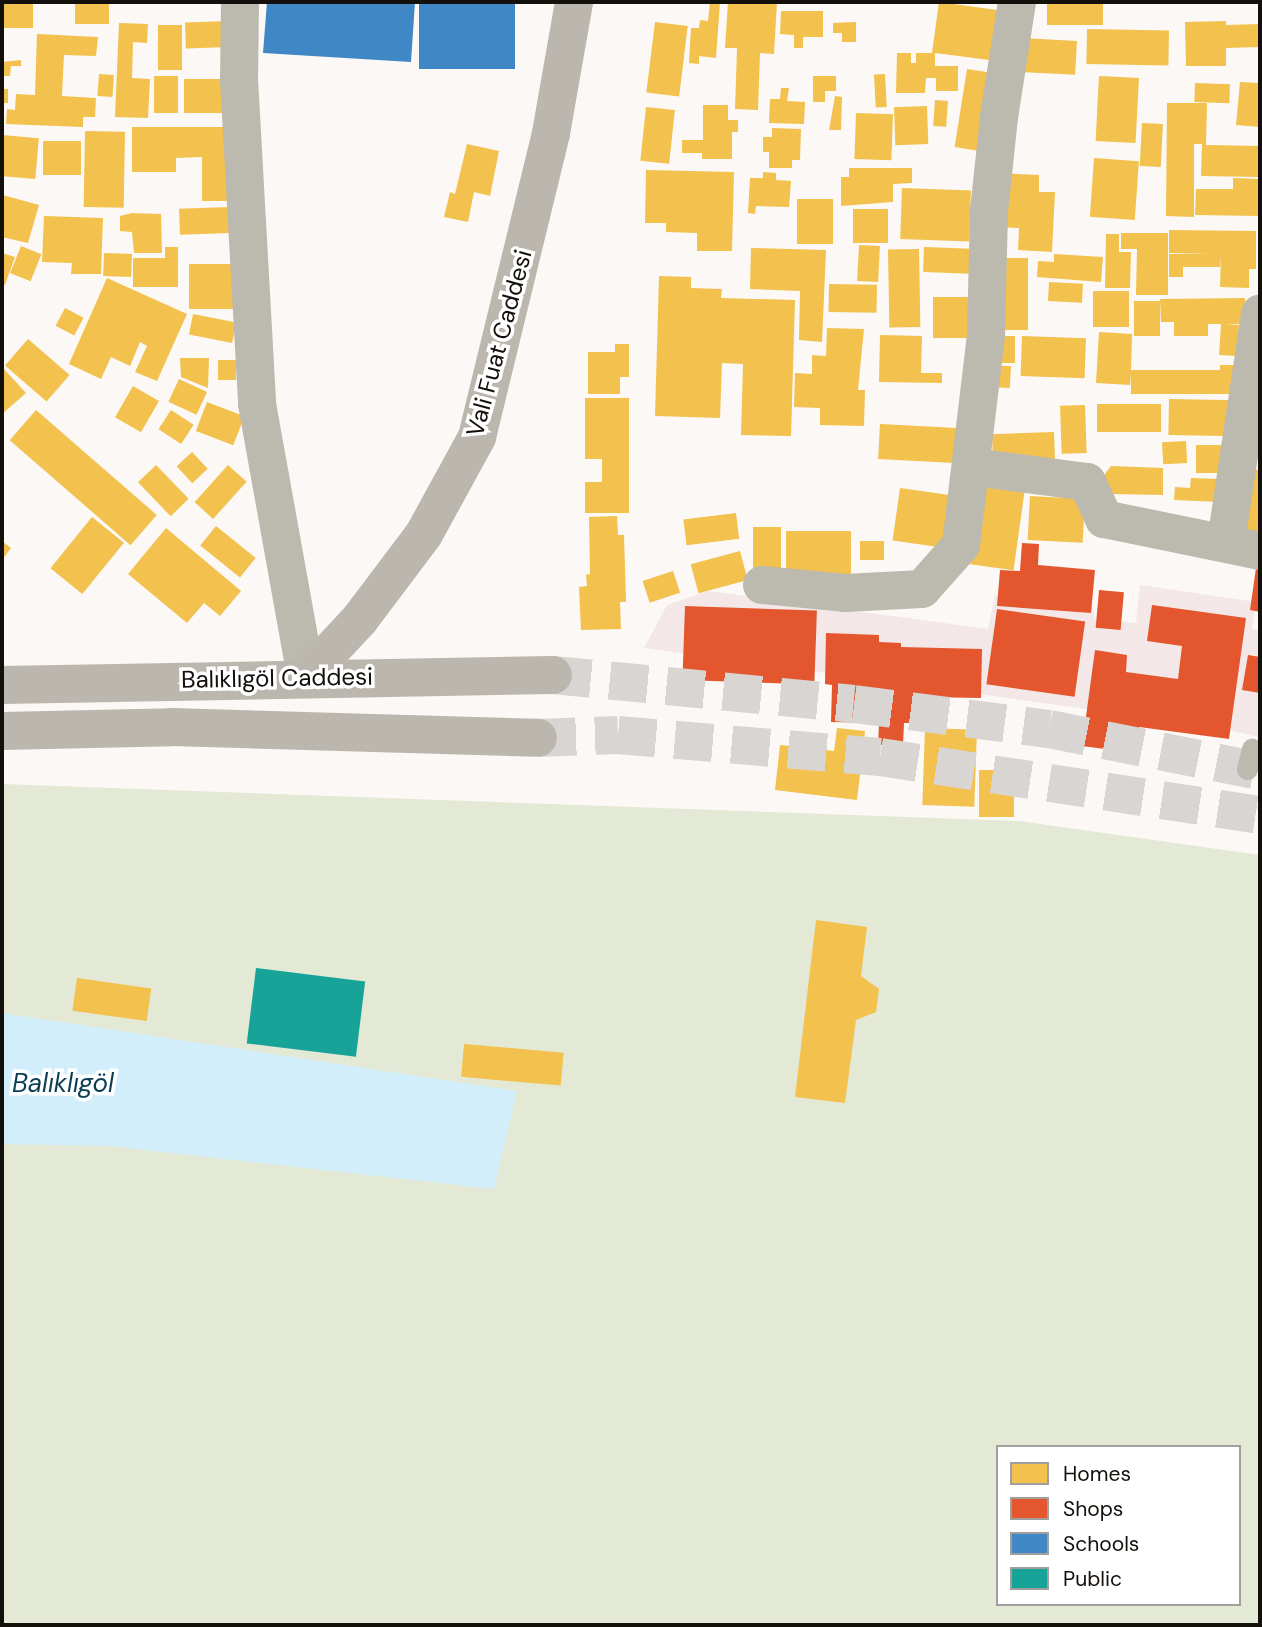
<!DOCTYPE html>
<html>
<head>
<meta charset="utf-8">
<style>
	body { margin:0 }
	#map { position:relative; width:1262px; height:1627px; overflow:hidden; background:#fbf8f5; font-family:"DM Sans",sans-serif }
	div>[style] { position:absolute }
	.commercial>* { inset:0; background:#f4e7e8 }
	.green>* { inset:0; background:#e4e9d6 }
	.water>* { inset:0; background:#d3eefb }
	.homes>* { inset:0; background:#f2c14e; transform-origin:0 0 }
	.shops>* { inset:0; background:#e4572e; transform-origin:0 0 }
	.schools>* { inset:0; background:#3f88c5; transform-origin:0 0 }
	.public>* { inset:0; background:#17a398; transform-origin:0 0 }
	.secondary-tunnel>* { height:38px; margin-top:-19px; transform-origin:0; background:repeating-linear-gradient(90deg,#d8d5d2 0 38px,transparent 0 57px) }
	.service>* { height:21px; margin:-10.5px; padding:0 10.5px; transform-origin:10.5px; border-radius:10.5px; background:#bcb9af }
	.minor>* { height:38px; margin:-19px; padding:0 19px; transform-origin:19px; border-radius:19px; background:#bcb9af }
	.secondary>* { height:38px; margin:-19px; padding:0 19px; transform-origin:19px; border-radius:19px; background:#bbb7ae }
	span { translate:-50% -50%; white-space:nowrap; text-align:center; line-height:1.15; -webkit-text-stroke:7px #fff; paint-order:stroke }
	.street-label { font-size:24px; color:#130f0b }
	.water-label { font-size:26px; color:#0a3e53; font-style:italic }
	.frame { position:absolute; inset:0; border:4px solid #130f0b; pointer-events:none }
	.legend { position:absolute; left:996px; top:1445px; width:245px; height:161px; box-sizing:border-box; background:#fff; border:2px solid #a19f9d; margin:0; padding:9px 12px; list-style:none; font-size:21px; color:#130f0b }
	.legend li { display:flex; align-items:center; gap:14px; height:35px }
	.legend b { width:35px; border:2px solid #a19f9d }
</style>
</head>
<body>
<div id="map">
	<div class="commercial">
		<i style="clip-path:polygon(1140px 585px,1256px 602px,1252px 629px,1260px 631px,1260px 737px,1202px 725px,644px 648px,667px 605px,708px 591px,988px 629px,995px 595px,1092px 605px,1095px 619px,1136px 623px)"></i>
	</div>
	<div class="green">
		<i style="clip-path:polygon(evenodd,2px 784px,1019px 821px,1260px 855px,1260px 1625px,2px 1625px,2px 784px,998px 1447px,1239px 1447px,1239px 1604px,998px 1604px,998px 1447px)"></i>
	</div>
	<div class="water">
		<i style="clip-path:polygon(2px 1013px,517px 1091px,494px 1189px,109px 1146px,2px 1144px)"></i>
	</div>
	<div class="homes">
		<i style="left:2px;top:2px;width:31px;height:26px"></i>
		<i style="left:75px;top:2px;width:34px;height:22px"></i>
		<i style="clip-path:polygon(710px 2px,720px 2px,716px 58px,699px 56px,699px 64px,689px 63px,691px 28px,699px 28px,700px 20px,708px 21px)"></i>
		<i style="clip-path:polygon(728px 2px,777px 2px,774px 54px,760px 53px,758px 110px,735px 109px,737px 48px,725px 48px)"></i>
		<i style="clip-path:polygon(939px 2px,1004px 11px,997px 61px,935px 53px,935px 66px,958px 66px,958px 91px,936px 91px,936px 78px,926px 78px,925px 93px,896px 93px,897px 53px,911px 53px,911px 63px,916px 63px,916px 53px,932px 53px)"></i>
		<i style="left:1047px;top:2px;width:56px;height:23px"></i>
		<i style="clip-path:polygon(781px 11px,823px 11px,823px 37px,803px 37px,803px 48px,794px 48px,794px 35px,780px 34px)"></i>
		<i style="left:228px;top:21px;width:26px;height:43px;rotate:88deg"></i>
		<i style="clip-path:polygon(1226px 21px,1226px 25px,1260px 24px,1260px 47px,1226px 48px,1226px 66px,1186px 66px,1185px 22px)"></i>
		<i style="left:655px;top:22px;width:33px;height:71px;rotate:7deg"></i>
		<i style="clip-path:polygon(856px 22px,856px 42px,842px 42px,842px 33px,833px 33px,833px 23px)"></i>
		<i style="clip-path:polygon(119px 23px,148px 24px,147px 43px,133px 42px,132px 78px,150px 79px,148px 118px,115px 117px)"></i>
		<i style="left:158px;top:25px;width:24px;height:45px"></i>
		<i style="left:1087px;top:29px;width:82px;height:35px;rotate:1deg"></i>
		<i style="clip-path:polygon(37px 34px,98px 37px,96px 56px,64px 55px,62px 96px,96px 98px,95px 117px,83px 117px,83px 127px,6px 124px,7px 109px,15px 110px,16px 94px,35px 95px)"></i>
		<i style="left:1022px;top:38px;width:55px;height:34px;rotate:3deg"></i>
		<i style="clip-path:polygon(21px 60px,21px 66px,11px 66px,10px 76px,2px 76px,2px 62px)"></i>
		<i style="left:967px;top:69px;width:31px;height:79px;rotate:9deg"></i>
		<i style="left:99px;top:74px;width:15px;height:22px;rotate:4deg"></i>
		<i style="left:885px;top:74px;width:33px;height:11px;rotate:87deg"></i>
		<i style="left:154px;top:76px;width:24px;height:37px"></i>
		<i style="clip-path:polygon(813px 76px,836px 76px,836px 91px,825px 91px,825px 102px,813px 102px)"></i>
		<i style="left:1099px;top:76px;width:40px;height:65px;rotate:3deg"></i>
		<i style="left:184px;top:79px;width:44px;height:34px"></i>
		<i style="clip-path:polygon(1240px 82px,1260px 83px,1260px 127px,1236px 125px)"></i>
		<i style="left:1195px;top:83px;width:35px;height:19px;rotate:2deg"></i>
		<i style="clip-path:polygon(781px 88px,789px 88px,787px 101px,805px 102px,804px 124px,769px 123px,770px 99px,780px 99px)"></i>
		<i style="left:2px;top:89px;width:6px;height:14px"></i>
		<i style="clip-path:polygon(835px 96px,842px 97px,841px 130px,829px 130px)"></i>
		<i style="left:935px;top:100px;width:13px;height:26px;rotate:4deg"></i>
		<i style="clip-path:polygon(1167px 103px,1207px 103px,1206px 145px,1260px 146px,1260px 177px,1201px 176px,1202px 144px,1194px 144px,1194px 217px,1166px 216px)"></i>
		<i style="clip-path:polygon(703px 105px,728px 105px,728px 120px,738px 120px,738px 132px,732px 132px,732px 159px,702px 159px,702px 153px,682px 153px,682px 140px,703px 140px)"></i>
		<i style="left:927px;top:106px;width:38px;height:33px;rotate:88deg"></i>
		<i style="left:646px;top:107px;width:29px;height:54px;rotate:6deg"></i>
		<i style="left:856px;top:113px;width:37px;height:46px;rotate:2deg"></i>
		<i style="left:1142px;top:123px;width:21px;height:43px;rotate:3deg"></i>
		<i style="clip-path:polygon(132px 127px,228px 127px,228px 201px,202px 201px,202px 157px,176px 158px,176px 172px,132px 172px)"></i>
		<i style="clip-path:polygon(772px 128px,801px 129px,800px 160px,792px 160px,792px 168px,769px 168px,769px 152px,763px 152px,763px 137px,772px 137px)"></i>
		<i style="left:85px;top:131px;width:40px;height:76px;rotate:1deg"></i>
		<i style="left:2px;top:135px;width:37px;height:41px;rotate:5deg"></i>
		<i style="left:43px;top:141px;width:38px;height:34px"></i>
		<i style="clip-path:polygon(467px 144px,499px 151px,490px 196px,474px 192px,468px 222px,444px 217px,450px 192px,455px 194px)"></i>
		<i style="left:1094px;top:158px;width:45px;height:59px;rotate:4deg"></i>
		<i style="clip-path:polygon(849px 168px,912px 168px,912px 183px,893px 184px,893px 202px,841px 206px,841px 177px,849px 177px)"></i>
		<i style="clip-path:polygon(646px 170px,734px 172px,732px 251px,697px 251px,697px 233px,666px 232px,666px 223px,645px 223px)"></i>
		<i style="clip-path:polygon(763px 172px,776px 173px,776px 180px,791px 181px,789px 207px,756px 206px,755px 214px,748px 213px,750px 178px,763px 178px)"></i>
		<i style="clip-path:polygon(998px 173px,1039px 175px,1039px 192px,1055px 192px,1052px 252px,1018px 250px,1019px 228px,995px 227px)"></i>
		<i style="clip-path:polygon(1233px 178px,1260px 179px,1260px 216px,1195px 215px,1196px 189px,1233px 189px)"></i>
		<i style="left:902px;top:188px;width:69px;height:51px;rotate:2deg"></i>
		<i style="clip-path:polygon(3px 195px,39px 205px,28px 243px,2px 237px)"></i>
		<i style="left:797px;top:199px;width:36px;height:45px"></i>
		<i style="left:231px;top:207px;width:26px;height:52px;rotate:88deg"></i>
		<i style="left:853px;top:209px;width:35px;height:34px"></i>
		<i style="clip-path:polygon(132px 213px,161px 214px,162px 253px,134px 253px,132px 232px,120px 231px,120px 216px)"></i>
		<i style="clip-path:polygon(44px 216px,103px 218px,101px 274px,71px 274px,72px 263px,42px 262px)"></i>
		<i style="clip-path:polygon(1169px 230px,1256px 231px,1256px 269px,1249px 269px,1249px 288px,1220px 287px,1221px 254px,1220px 267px,1183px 267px,1183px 277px,1169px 277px,1169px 254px,1210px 254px,1169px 253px)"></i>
		<i style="clip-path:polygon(1121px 233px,1168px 233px,1168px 295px,1136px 295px,1137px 249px,1121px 249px)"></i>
		<i style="clip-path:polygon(1106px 234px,1119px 234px,1119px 252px,1131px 252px,1130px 288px,1105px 288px)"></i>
		<i style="left:859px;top:245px;width:21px;height:36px;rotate:3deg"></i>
		<i style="left:21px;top:246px;width:22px;height:29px;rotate:22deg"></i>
		<i style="clip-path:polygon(165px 247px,178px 247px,178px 287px,133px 287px,133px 258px,165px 258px)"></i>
		<i style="left:924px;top:247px;width:47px;height:25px;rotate:2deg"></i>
		<i style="clip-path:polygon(751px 248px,826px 250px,822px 342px,799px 340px,800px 291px,750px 289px)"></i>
		<i style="left:919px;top:249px;width:78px;height:31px;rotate:89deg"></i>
		<i style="clip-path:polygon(2px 253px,15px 257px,5px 285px,2px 284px)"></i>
		<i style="left:104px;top:253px;width:28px;height:23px;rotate:2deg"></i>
		<i style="clip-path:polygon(1054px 254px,1103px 257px,1101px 282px,1037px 277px,1038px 261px,1054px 262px)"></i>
		<i style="left:994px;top:258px;width:34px;height:72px"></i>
		<i style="left:239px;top:264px;width:45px;height:50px;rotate:90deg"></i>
		<i style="clip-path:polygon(659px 276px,691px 277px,691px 288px,722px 289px,721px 298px,795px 300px,791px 436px,741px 435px,743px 364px,722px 363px,720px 418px,655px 416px)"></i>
		<i style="clip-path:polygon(107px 278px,187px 314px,157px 381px,135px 372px,147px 346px,140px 342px,130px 366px,111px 357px,101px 379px,69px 364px)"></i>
		<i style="left:1049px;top:282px;width:34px;height:19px;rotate:3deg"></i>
		<i style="left:829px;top:284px;width:48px;height:28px;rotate:1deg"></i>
		<i style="left:1093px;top:291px;width:36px;height:36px"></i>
		<i style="left:933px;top:297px;width:41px;height:41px"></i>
		<i style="clip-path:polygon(1245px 298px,1245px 324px,1226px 324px,1239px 325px,1237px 356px,1219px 355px,1221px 324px,1208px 324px,1208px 336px,1174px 336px,1174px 322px,1161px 322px,1160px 299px)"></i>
		<i style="left:1134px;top:301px;width:26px;height:35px"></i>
		<i style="left:65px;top:308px;width:21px;height:20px;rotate:28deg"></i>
		<i style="left:193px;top:314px;width:44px;height:21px;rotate:11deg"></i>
		<i style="clip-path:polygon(827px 328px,864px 329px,858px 390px,865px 390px,864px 426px,820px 425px,820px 408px,794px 407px,795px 373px,812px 374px,812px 355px,826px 356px)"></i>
		<i style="clip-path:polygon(1099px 332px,1132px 334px,1131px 370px,1220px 370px,1220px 365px,1234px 365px,1234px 394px,1131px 394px,1131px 374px,1130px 385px,1096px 383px)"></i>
		<i style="clip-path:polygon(880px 335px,922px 336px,921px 373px,942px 373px,942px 383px,879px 382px)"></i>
		<i style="left:1015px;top:336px;width:27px;height:26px;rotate:90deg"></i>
		<i style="left:1022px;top:336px;width:64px;height:40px;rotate:2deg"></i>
		<i style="left:28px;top:339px;width:55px;height:35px;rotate:41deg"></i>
		<i style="clip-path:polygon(615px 344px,629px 344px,629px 377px,620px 377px,620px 394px,588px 394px,588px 352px,615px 352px)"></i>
		<i style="clip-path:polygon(180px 358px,209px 358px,208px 388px,181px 377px)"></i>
		<i style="left:236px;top:360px;width:20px;height:18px;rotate:90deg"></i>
		<i style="left:989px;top:365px;width:22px;height:22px;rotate:3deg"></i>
		<i style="clip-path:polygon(4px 369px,26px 393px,2px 414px,2px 371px)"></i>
		<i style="left:179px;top:379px;width:31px;height:25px;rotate:25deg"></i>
		<i style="left:133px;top:386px;width:30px;height:36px;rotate:30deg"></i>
		<i style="clip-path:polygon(585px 398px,629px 398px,629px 513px,585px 513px,585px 482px,602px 482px,602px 459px,585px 459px)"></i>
		<i style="left:1169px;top:399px;width:68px;height:36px;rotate:1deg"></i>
		<i style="left:207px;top:402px;width:40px;height:31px;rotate:21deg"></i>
		<i style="left:1097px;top:404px;width:64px;height:28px"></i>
		<i style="left:1085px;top:405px;width:48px;height:25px;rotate:88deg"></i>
		<i style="left:36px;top:410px;width:160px;height:40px;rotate:41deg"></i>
		<i style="left:171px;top:410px;width:27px;height:23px;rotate:33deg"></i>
		<i style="left:880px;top:424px;width:91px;height:35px;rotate:3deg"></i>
		<i style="left:1054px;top:432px;width:27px;height:62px;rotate:88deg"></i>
		<i style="left:1186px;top:441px;width:22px;height:24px;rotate:87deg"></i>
		<i style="left:1196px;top:445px;width:36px;height:28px"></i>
		<i style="left:192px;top:452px;width:23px;height:21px;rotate:47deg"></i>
		<i style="left:156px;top:465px;width:47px;height:25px;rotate:46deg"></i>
		<i style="left:228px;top:465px;width:25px;height:50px;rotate:42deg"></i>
		<i style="clip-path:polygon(1111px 466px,1163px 468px,1163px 495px,1111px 494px,1099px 482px)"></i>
		<i style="clip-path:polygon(1245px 469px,1260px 470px,1260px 535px,1241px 534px)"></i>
		<i style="clip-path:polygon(1191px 478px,1222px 479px,1221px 502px,1174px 500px,1175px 487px,1190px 488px)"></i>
		<i style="left:974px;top:485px;width:51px;height:79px;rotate:8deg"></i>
		<i style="left:900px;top:488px;width:59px;height:53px;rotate:8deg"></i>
		<i style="left:1030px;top:496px;width:55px;height:44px;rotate:3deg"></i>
		<i style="left:736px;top:513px;width:26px;height:53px;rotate:83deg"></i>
		<i style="clip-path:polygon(617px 516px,618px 535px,624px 535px,626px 602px,620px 602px,621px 629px,581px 630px,579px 587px,587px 586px,586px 575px,590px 574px,589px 517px)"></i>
		<i style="left:92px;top:517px;width:41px;height:66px;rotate:39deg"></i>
		<i style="left:216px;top:526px;width:51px;height:25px;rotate:39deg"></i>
		<i style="left:753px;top:527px;width:28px;height:51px"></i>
		<i style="clip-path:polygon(166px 528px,241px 591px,220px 616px,204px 603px,187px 623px,128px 574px)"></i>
		<i style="left:786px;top:531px;width:65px;height:51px"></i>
		<i style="clip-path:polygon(2px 541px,11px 548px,2px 560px)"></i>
		<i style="left:860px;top:541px;width:24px;height:19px"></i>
		<i style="left:740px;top:551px;width:30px;height:51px;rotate:75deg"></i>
		<i style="left:673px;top:571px;width:23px;height:32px;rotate:72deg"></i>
		<i style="clip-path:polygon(837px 728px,865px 731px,857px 800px,775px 790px,780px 745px,834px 751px)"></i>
		<i style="left:925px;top:728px;width:52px;height:77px;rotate:2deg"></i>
		<i style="left:979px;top:770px;width:35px;height:47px"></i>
		<i style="clip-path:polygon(816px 920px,867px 927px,861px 976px,879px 989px,876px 1012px,856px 1020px,845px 1103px,795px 1097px)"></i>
		<i style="left:77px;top:978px;width:75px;height:33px;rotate:8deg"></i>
		<i style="left:464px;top:1044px;width:100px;height:33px;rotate:5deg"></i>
	</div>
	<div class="shops">
		<i style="clip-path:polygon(1022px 543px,1039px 544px,1038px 565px,1095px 570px,1091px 613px,997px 606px,1000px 570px,1020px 571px)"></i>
		<i style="clip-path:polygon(1257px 561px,1260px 562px,1260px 612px,1250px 610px)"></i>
		<i style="left:1099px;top:590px;width:25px;height:38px;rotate:5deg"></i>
		<i style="clip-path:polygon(1152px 605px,1246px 618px,1229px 739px,1139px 727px,1135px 753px,1082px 746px,1095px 650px,1127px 655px,1126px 672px,1178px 679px,1182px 646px,1147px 641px)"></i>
		<i style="left:685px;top:606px;width:132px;height:74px;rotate:2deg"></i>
		<i style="left:997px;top:609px;width:89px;height:76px;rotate:8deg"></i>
		<i style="clip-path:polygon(826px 633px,879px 635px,879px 642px,901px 643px,901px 647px,982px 649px,981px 698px,924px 697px,922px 723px,904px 723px,903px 745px,878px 745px,879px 723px,831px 722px,832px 685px,825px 684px)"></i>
		<i style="clip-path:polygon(1248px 655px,1260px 657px,1260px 693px,1242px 690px)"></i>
	</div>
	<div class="schools">
		<i style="clip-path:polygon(267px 2px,415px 2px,411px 62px,263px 53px)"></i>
		<i style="left:419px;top:2px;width:96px;height:67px"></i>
	</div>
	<div class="public">
		<i style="left:256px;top:968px;width:110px;height:76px;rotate:7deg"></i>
	</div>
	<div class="secondary-tunnel">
		<i style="left:553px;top:675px;width:302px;rotate:5.5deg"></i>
		<i style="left:854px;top:704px;width:197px;rotate:7.3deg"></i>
		<i style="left:1049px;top:729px;width:215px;rotate:11.3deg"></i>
		<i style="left:538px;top:738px;width:80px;rotate:-2.1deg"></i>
		<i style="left:618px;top:735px;width:263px;rotate:4.8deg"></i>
		<i style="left:880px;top:757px;width:384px;rotate:8.7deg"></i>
	</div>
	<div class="service">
		<i style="left:1247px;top:769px;width:21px;rotate:-76deg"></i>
	</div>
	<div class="minor">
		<i style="left:240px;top:2px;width:77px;rotate:90.7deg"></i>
		<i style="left:239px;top:79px;width:325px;rotate:86.8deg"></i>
		<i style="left:257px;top:404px;width:277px;rotate:79.8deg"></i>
		<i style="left:973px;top:467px;width:115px;rotate:7.5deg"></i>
		<i style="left:1087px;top:482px;width:41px;rotate:65.3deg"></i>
		<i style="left:1104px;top:519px;width:159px;rotate:11.6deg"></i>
		<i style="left:1226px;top:542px;width:231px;rotate:-81.5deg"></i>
		<i style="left:762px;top:585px;width:83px;rotate:5.5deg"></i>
		<i style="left:845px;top:593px;width:77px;rotate:-3deg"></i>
		<i style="left:922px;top:589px;width:59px;rotate:-48.4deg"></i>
		<i style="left:961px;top:545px;width:212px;rotate:-83.2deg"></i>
		<i style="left:986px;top:334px;width:123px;rotate:-88.6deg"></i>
		<i style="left:989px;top:211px;width:95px;rotate:-83.9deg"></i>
		<i style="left:999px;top:117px;width:116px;rotate:-81.1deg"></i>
	</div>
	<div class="secondary">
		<i style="left:306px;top:677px;width:79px;rotate:-47deg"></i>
		<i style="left:360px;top:619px;width:106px;rotate:-53deg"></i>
		<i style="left:424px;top:534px;width:111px;rotate:-61.3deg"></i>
		<i style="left:477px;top:437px;width:313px;rotate:-76.3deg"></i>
		<i style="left:551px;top:133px;width:133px;rotate:-80deg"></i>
		<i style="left:2px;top:685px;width:551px;rotate:-1.04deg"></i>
		<i style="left:2px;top:731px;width:170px;rotate:-1.3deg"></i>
		<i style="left:172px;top:727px;width:366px;rotate:1.7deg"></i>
	</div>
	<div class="street-label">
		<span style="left:499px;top:343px;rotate:-75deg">Vali Fuat Caddesi</span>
		<span style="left:277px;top:678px;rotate:-1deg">Balıklıgöl Caddesi</span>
	</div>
	<div class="water-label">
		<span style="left:63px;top:1084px">Balıklıgöl</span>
	</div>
	<div class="frame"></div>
	<ul class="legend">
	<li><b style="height:19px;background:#f2c14e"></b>Homes</li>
	<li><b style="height:19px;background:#e4572e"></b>Shops</li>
	<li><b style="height:19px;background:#3f88c5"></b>Schools</li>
	<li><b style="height:19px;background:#17a398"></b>Public</li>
	</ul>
</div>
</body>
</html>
